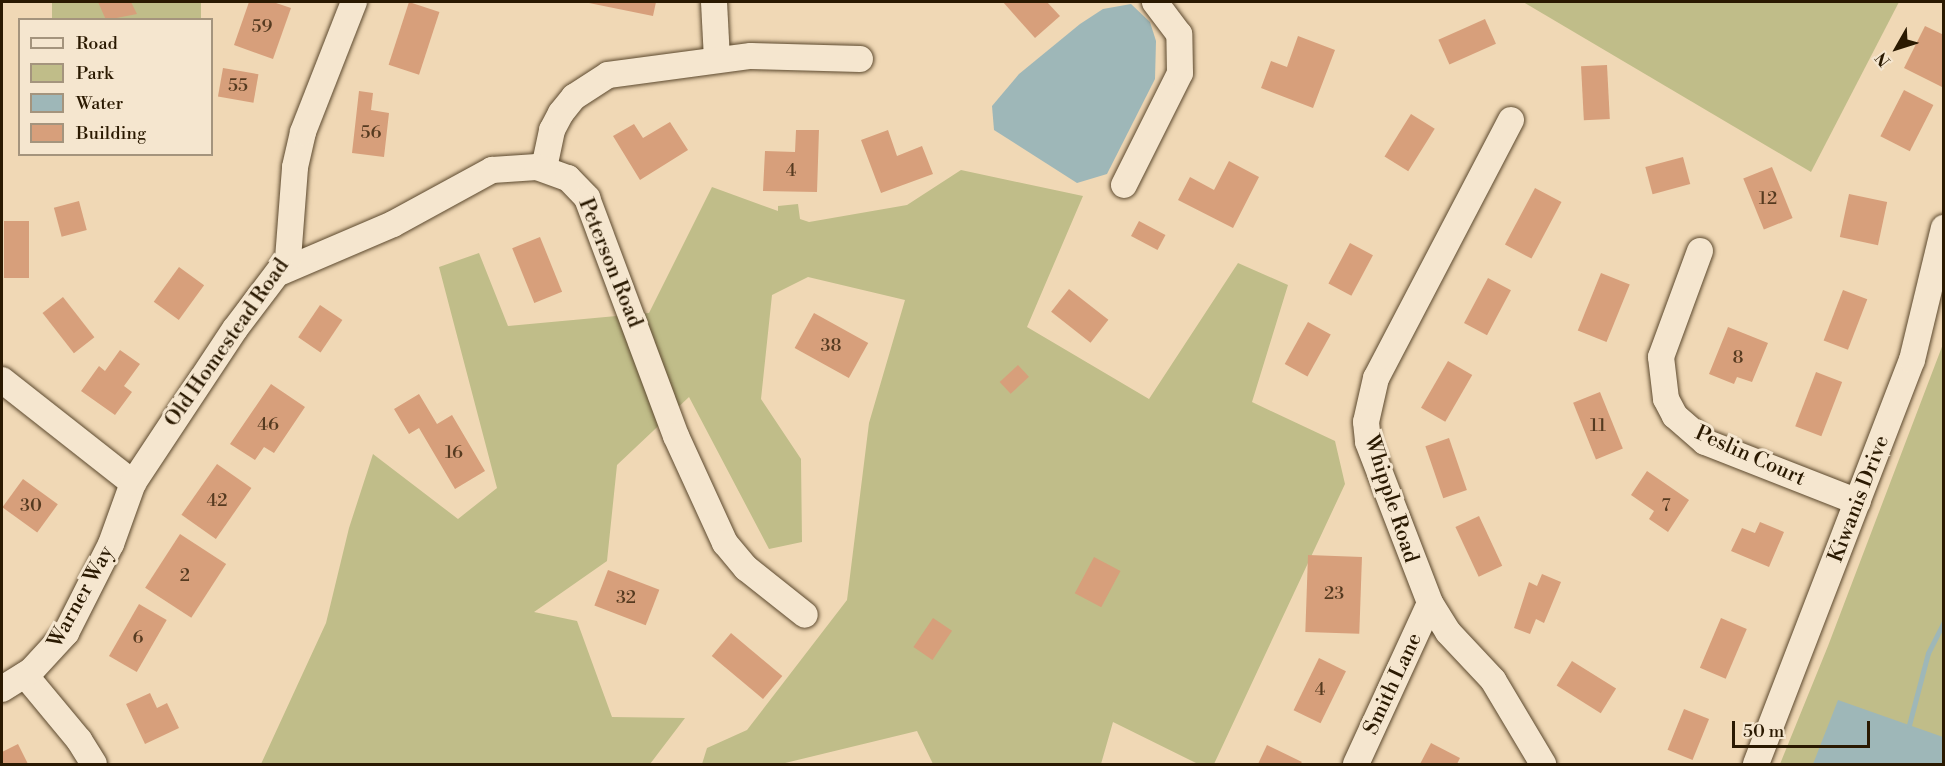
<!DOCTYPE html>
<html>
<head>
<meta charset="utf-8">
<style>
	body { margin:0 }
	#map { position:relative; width:1945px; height:766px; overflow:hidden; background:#f0d8b5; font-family:"Libre Bodoni",serif }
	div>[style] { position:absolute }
	.green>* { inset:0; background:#c0bd89; transform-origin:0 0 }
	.water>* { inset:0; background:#9eb7b8 }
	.stream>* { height:5px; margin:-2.5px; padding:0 2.5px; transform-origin:2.5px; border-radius:2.5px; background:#9eb7b8 }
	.building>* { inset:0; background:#d79f7b; transform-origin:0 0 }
	.roads { filter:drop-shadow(0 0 2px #5c492e) drop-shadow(0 0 2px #5c492e) }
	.minor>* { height:26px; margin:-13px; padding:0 13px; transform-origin:13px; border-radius:13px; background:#f5e6cf }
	span { translate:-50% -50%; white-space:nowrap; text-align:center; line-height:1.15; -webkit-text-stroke:6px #f5e6cf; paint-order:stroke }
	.number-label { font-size:18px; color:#553a20 }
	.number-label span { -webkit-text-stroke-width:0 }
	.street-label { font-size:21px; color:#2a1901 }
	.frame { position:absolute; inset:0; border:3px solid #2a1901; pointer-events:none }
	.legend { position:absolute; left:18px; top:18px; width:195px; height:138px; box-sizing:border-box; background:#f5e6cf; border:2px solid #a4947d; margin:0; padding:8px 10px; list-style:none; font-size:18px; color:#2a1901 }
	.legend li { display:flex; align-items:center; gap:12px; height:30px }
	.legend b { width:30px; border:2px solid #a4947d }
	.north { position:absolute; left:1867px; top:18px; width:60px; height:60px; -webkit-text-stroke:4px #f5e6cf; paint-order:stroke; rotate:231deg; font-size:16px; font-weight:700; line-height:24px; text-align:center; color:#2a1901 }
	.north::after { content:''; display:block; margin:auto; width:21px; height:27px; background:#2a1901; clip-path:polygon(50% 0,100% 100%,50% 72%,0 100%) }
	.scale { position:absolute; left:1732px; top:721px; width:138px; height:27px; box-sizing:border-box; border:3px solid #2a1901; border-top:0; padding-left:8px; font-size:18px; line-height:21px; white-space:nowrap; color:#2a1901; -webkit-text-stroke:4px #f5e6cf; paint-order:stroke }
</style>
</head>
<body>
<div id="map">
	<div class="green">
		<i style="left:52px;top:2px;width:149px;height:18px"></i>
		<i style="clip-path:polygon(1523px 2px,1899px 2px,1811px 172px)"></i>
		<i style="clip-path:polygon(961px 170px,1083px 196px,1027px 327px,1149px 399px,1238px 263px,1288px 285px,1252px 402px,1335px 441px,1345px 484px,1214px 764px,1198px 764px,1113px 722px,1101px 764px,933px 764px,917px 731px,781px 764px,702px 764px,707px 748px,747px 730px,847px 600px,869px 423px,905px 300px,808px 277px,772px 295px,761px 399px,801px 459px,802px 542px,769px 549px,689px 397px,617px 465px,607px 561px,534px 612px,577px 621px,612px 717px,685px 718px,650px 764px,261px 764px,326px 623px,349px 528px,373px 454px,458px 519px,497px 488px,439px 267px,479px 253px,508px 326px,649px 313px,712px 187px,778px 211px,778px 206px,798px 204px,800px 219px,809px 222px,907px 205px)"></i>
		<i style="clip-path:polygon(1943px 344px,1943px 764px,1780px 764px,1828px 646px)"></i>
	</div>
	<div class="water">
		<i style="clip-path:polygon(1131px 4px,1150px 22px,1156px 41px,1155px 79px,1107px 174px,1077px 183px,994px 130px,992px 106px,1019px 74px,1080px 24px,1103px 9px)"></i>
		<i style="clip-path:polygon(1838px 700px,1943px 737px,1943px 764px,1813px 764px)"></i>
	</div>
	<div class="stream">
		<i style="left:1909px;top:725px;width:74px;rotate:-75.2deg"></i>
		<i style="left:1928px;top:653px;width:35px;rotate:-63deg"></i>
	</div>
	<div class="building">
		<i style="clip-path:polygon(98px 2px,131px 2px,137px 14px,106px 20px)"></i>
		<i style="clip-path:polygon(249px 2px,273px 2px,291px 8px,273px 59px,234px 45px)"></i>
		<i style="left:409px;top:2px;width:32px;height:66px;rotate:18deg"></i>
		<i style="clip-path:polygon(584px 2px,656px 2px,653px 16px)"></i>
		<i style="clip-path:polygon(1003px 2px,1047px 2px,1060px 16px,1035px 38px)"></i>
		<i style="left:1485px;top:19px;width:27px;height:51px;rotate:66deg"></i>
		<i style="clip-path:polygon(1925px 26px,1944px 35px,1944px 88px,1904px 68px)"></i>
		<i style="clip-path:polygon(1298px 36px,1335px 50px,1313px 108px,1261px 88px,1271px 61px,1287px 67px)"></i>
		<i style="left:1607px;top:65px;width:54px;height:26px;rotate:87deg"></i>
		<i style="left:223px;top:68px;width:36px;height:29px;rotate:10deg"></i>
		<i style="left:1904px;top:90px;width:33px;height:52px;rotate:27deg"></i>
		<i style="clip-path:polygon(359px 91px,373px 93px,371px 110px,389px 113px,384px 157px,352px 153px)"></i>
		<i style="left:1411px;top:114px;width:28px;height:50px;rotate:32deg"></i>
		<i style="clip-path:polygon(670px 122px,688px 150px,640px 180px,613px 136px,634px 124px,643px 138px)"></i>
		<i style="clip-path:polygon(796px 130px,819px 130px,817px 192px,763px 191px,765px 151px,795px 152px)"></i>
		<i style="clip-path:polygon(888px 130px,897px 156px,922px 146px,933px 174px,881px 193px,861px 140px)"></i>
		<i style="left:1683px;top:157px;width:28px;height:39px;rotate:75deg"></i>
		<i style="clip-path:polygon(1229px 161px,1259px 177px,1233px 228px,1178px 200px,1190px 177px,1214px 190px)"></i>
		<i style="left:1772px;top:167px;width:55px;height:31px;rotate:68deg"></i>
		<i style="left:1535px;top:188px;width:30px;height:64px;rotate:28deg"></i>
		<i style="left:1849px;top:194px;width:39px;height:44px;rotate:12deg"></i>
		<i style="left:79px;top:201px;width:30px;height:26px;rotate:75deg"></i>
		<i style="left:4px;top:221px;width:25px;height:57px"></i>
		<i style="left:1139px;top:221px;width:30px;height:17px;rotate:28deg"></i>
		<i style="left:540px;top:237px;width:59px;height:30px;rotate:68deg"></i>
		<i style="left:1350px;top:243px;width:26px;height:46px;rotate:28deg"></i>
		<i style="left:179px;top:267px;width:31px;height:43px;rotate:36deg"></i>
		<i style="left:1601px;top:273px;width:31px;height:62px;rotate:22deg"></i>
		<i style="left:1488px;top:278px;width:26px;height:51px;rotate:28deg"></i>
		<i style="left:1069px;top:289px;width:50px;height:29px;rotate:38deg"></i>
		<i style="left:1843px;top:290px;width:26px;height:54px;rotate:21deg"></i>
		<i style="left:63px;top:297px;width:51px;height:26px;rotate:52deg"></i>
		<i style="left:320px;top:305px;width:27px;height:39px;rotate:34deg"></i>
		<i style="left:814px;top:313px;width:62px;height:40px;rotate:29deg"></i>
		<i style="left:1308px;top:322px;width:26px;height:48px;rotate:29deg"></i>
		<i style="clip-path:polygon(1728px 327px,1768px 343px,1752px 382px,1737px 377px,1734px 384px,1709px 374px)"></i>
		<i style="clip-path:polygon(120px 350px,140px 364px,124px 386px,132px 392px,115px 415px,81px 391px,99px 366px,105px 371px)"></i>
		<i style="left:1448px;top:361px;width:28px;height:54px;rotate:30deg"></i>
		<i style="left:1018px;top:365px;width:16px;height:25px;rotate:47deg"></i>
		<i style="left:1816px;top:372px;width:28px;height:58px;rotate:21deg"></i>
		<i style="clip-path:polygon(271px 384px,305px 407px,274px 453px,264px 447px,255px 460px,230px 444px)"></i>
		<i style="left:1600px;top:392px;width:61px;height:29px;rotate:68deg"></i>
		<i style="clip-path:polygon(419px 394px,437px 424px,452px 415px,485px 471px,455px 489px,419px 428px,409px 434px,394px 409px)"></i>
		<i style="left:1449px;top:438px;width:55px;height:25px;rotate:71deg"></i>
		<i style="left:217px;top:464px;width:42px;height:62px;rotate:35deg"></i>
		<i style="clip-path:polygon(1647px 471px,1689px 500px,1668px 532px,1649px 519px,1654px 511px,1631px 495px)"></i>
		<i style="left:23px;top:479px;width:43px;height:35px;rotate:36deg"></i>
		<i style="left:1479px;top:516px;width:55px;height:26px;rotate:65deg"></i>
		<i style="clip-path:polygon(1760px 522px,1784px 532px,1769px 567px,1731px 551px,1742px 528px,1755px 533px)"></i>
		<i style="left:180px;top:534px;width:55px;height:64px;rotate:33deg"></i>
		<i style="left:1308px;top:555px;width:54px;height:77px;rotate:2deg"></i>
		<i style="left:1094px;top:557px;width:30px;height:41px;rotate:28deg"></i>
		<i style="left:608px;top:570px;width:55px;height:38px;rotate:21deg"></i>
		<i style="clip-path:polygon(1542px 574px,1561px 582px,1544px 623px,1536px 619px,1530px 634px,1514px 628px,1529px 582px,1537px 586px)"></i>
		<i style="left:139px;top:604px;width:32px;height:60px;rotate:30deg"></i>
		<i style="left:933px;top:618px;width:23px;height:35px;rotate:34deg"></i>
		<i style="left:1721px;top:618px;width:28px;height:54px;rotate:23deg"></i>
		<i style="left:731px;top:633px;width:67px;height:30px;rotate:40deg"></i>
		<i style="left:1319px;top:658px;width:30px;height:58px;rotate:26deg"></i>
		<i style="left:1572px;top:661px;width:52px;height:29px;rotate:32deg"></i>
		<i style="clip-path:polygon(150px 693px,157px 708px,167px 703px,179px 728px,145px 744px,126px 704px)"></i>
		<i style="left:1684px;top:709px;width:27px;height:44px;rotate:22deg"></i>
		<i style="clip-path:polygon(1431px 743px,1460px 758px,1457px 764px,1420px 764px)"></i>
		<i style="clip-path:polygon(18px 744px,28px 764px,2px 764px,2px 752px)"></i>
		<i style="clip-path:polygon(1267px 745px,1302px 762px,1300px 764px,1258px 764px)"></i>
	</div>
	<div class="roads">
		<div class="minor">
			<i style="left:714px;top:2px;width:57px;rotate:87deg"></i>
			<i style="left:1511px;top:120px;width:291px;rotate:117.6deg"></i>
			<i style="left:1376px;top:378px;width:45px;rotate:102.8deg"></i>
			<i style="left:1366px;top:422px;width:20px;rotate:84deg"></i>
			<i style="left:1368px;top:442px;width:173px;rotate:68.9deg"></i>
			<i style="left:1430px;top:603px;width:34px;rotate:58deg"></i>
			<i style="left:1448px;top:632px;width:66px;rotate:46.8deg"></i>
			<i style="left:1493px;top:680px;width:98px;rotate:59.2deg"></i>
			<i style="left:544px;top:168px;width:39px;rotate:-78deg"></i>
			<i style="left:552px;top:130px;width:19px;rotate:-62deg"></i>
			<i style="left:561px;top:113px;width:21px;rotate:-51deg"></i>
			<i style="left:574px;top:97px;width:40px;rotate:-32.9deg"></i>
			<i style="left:608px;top:75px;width:144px;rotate:-7.6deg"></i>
			<i style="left:751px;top:56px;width:109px;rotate:1.6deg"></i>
			<i style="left:1124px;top:185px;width:125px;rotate:-63.4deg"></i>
			<i style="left:1180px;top:73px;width:39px;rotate:-91deg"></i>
			<i style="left:1179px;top:34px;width:40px;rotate:-127deg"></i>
			<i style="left:1700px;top:251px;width:113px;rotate:110.2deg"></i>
			<i style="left:1661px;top:357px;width:42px;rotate:83.2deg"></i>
			<i style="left:1666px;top:399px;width:19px;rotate:62deg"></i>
			<i style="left:1675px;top:416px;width:40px;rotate:41deg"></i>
			<i style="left:1705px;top:442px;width:164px;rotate:21.4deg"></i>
			<i style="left:281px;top:272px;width:122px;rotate:-23.2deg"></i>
			<i style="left:393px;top:224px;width:113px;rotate:-28.6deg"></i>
			<i style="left:492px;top:170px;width:45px;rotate:-3.8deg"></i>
			<i style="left:537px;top:167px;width:33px;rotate:20deg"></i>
			<i style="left:568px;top:178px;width:28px;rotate:46deg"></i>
			<i style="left:587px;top:198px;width:254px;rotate:69.5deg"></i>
			<i style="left:676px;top:436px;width:118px;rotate:65.4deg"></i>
			<i style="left:725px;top:543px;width:33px;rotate:50deg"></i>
			<i style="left:746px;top:568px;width:75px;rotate:38.5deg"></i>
			<i style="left:2px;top:380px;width:167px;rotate:38.2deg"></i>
			<i style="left:25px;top:675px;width:85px;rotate:50.3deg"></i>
			<i style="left:79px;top:740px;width:28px;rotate:58deg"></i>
			<i style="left:2px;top:689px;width:34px;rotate:-32deg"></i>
			<i style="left:31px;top:671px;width:52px;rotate:-47.4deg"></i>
			<i style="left:66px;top:633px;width:100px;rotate:-63.2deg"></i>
			<i style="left:111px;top:544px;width:65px;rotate:-70.2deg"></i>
			<i style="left:133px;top:483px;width:185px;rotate:-56.5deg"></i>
			<i style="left:235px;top:329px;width:88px;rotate:-52.9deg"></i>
			<i style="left:288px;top:259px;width:92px;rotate:-85.6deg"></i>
			<i style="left:295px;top:167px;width:36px;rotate:-77deg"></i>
			<i style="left:303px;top:132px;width:140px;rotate:-68.6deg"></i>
			<i style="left:1356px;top:764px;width:177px;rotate:-65.3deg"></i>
			<i style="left:1756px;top:764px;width:433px;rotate:-68.9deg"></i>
			<i style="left:1912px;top:360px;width:136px;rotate:-76.4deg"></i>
		</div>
	</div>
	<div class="number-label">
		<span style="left:262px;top:27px">59</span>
		<span style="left:238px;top:86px">55</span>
		<span style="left:371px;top:133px">56</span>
		<span style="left:791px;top:171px">4</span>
		<span style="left:1768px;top:199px">12</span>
		<span style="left:831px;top:346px">38</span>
		<span style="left:1738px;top:358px">8</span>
		<span style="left:268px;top:425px">46</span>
		<span style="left:1598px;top:426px">11</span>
		<span style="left:454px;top:453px">16</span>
		<span style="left:217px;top:501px">42</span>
		<span style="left:31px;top:506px">30</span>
		<span style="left:1666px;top:506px">7</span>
		<span style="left:185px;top:576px">2</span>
		<span style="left:1334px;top:594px">23</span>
		<span style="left:626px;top:598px">32</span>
		<span style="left:138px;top:638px">6</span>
		<span style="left:1320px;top:690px">4</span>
	</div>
	<div class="street-label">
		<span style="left:610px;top:263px;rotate:68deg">Peterson Road</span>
		<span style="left:227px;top:343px;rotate:-55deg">Old Homestead Road</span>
		<span style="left:1750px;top:456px;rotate:24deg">Peslin Court</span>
		<span style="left:1391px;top:499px;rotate:72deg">Whipple Road</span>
		<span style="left:1859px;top:499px;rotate:-69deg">Kiwanis Drive</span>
		<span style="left:81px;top:597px;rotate:-61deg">Warner Way</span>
		<span style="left:1393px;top:684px;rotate:-65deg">Smith Lane</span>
	</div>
	<div class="frame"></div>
	<ul class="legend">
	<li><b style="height:8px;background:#f5e6cf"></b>Road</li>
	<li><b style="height:16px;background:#c0bd89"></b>Park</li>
	<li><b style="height:16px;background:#9eb7b8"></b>Water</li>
	<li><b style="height:16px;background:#d79f7b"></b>Building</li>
	</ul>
	<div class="north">N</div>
	<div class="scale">50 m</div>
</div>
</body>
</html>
